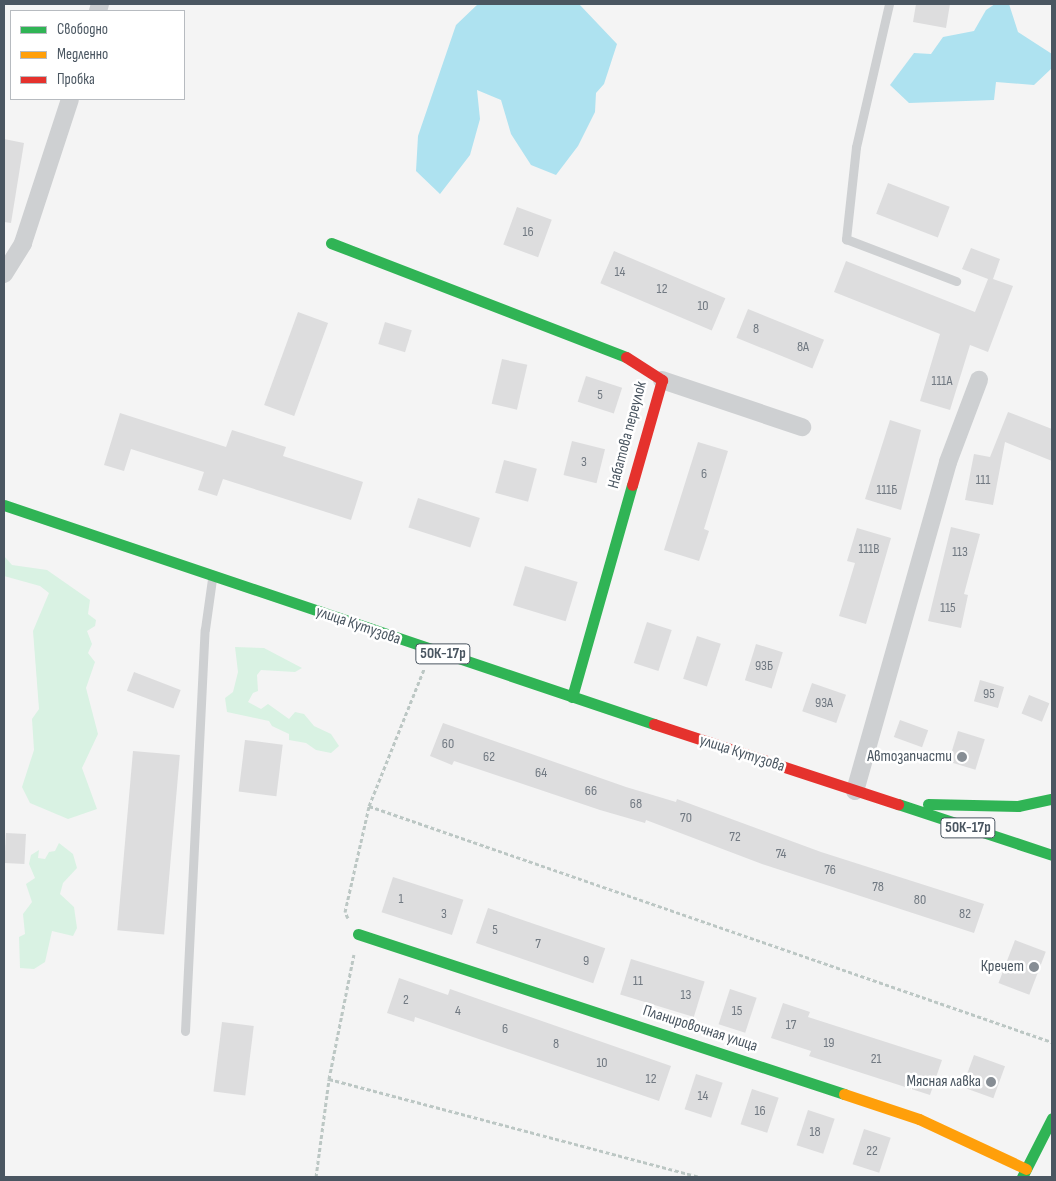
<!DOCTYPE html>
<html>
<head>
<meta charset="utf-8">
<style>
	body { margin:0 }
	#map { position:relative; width:1056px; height:1181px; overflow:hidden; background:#f4f4f4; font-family:"Sofia Sans Condensed",sans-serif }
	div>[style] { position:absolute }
	.green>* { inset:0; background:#d9f2e3 }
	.water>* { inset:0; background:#aee2f0 }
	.building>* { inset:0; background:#ddddde; transform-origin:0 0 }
	.path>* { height:3px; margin-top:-1.5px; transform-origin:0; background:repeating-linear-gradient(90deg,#bcc7c4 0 4px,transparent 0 6.5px) }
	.lane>* { height:9px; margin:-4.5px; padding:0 4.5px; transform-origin:4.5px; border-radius:4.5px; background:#ced0d2 }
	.street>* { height:18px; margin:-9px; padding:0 9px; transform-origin:9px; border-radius:9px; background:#ced0d2 }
	.fast>* { height:11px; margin:-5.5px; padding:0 5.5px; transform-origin:5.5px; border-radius:5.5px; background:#30b455 }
	.slow>* { height:11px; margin:-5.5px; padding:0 5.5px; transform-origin:5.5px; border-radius:5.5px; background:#ff9f0a }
	.jam>* { height:11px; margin:-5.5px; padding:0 5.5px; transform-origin:5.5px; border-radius:5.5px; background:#e5322d }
	.dots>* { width:14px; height:14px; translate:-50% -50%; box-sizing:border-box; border:2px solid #fff; border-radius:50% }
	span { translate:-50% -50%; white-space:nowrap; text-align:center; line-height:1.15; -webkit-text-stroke:5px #fff; paint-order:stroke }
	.number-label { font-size:14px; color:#707881 }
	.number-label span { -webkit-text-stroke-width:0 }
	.shield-label span { padding:1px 4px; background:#fff; border:1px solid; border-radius:4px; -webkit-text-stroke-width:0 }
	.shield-label { font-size:15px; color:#4a5661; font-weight:700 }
	.street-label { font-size:16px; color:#4a5661 }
	.poi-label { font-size:16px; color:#4a5661 }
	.right { translate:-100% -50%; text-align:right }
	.frame { position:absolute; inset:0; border:5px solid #4a5661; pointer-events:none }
	.legend { position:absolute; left:10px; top:10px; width:175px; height:90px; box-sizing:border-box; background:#fff; border:1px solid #b7bbc0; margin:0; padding:6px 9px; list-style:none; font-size:15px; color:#4a5661 }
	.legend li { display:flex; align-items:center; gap:10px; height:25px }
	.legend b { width:25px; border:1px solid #b7bbc0 }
</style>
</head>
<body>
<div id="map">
	<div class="green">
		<i style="clip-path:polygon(4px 556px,12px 565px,47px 570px,90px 600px,88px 614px,96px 620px,95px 626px,87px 631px,92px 644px,88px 653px,95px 662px,86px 688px,98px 734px,82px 768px,97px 809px,68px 819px,30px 803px,22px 787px,34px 750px,32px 719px,39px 709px,33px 631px,49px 593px,40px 586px,4px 576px)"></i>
		<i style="clip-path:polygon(235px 647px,264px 648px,302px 668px,295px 672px,261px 670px,257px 675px,258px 691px,253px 693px,248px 702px,261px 709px,268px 704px,289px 719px,295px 712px,304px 714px,314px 726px,331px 734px,339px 746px,331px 753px,316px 750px,306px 743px,289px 740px,289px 734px,272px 726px,269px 721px,227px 712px,225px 698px,233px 692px,238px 672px)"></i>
		<i style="clip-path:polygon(59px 843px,73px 854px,77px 868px,63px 883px,60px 894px,74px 907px,77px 928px,73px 936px,52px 931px,45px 962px,34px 969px,20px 968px,19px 937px,25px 934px,23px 914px,32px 902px,26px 884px,35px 878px,29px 864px,31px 855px,39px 850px,38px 858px,45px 859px,49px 852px,55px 851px)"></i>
	</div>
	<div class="water">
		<i style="clip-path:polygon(478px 4px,579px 4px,617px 44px,604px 84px,596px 93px,595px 112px,578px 146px,556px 175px,531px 165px,511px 134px,501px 100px,477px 90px,480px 119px,470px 155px,440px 194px,416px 171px,418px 136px,456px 25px)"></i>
		<i style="clip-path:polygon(995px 4px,1009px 4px,1018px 32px,1052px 54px,1052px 68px,1034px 85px,996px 82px,994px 100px,909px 103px,890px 85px,914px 53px,931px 54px,943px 37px,974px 31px,986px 10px)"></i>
	</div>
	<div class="building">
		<i style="clip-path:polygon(916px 4px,950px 4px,946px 28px,913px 22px)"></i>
		<i style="clip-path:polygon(4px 139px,24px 143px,11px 223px,4px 222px)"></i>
		<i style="left:888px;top:183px;width:66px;height:33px;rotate:21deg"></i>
		<i style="left:517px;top:207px;width:37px;height:40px;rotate:20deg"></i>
		<i style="clip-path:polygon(971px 248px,1000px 259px,993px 279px,1013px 286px,988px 352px,970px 345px,950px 410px,920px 401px,940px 334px,834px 292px,846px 261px,975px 312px,988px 279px,962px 269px)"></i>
		<i style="left:614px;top:251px;width:121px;height:35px;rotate:23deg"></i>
		<i style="left:748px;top:309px;width:82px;height:31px;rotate:22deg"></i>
		<i style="left:298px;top:312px;width:32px;height:99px;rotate:20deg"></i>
		<i style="left:385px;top:322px;width:28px;height:23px;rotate:17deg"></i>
		<i style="left:502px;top:359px;width:26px;height:46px;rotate:13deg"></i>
		<i style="left:586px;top:376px;width:38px;height:27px;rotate:18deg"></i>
		<i style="clip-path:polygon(1008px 412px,1052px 429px,1052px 461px,1005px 442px,993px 505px,965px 500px,974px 454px,990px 457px)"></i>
		<i style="clip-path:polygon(120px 413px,226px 447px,232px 430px,286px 447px,283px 456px,363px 482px,351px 520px,223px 479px,217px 496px,198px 490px,204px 472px,131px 449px,124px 471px,104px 465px)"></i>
		<i style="clip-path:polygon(890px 420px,921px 430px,901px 510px,865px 499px)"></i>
		<i style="left:572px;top:441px;width:34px;height:35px;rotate:14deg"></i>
		<i style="clip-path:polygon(698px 442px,728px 451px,704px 529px,709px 531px,699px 561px,664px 550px)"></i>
		<i style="left:504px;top:460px;width:34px;height:34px;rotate:15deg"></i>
		<i style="left:418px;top:498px;width:65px;height:31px;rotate:18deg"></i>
		<i style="clip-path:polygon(951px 527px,980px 534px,964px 594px,968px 595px,961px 628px,928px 621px)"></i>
		<i style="clip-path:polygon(857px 528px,891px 538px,866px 624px,839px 616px,855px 563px,847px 561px)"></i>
		<i style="left:525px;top:566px;width:55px;height:41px;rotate:17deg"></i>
		<i style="left:647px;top:622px;width:26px;height:43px;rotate:18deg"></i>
		<i style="left:697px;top:636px;width:25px;height:45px;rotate:18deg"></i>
		<i style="left:756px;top:644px;width:28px;height:38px;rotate:17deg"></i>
		<i style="left:134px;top:672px;width:50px;height:20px;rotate:21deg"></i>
		<i style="left:980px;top:680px;width:25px;height:22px;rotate:16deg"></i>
		<i style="left:812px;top:683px;width:36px;height:30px;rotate:19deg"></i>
		<i style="left:1029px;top:695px;width:22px;height:20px;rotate:22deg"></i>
		<i style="left:900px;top:720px;width:30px;height:18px;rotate:20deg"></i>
		<i style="clip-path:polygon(443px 723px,626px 787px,676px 802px,677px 799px,821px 852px,984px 904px,974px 933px,762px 864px,646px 820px,645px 823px,600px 810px,454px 761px,452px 765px,430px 756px)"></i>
		<i style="left:958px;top:731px;width:28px;height:32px;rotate:17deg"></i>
		<i style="left:245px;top:740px;width:38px;height:52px;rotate:7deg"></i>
		<i style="left:133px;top:751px;width:47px;height:180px;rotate:5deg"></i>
		<i style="left:6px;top:833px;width:20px;height:30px;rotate:3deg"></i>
		<i style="left:393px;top:877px;width:74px;height:37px;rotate:18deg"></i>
		<i style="left:488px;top:908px;width:124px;height:37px;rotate:19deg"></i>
		<i style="left:1015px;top:940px;width:33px;height:46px;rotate:21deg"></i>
		<i style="left:631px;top:959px;width:77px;height:37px;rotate:17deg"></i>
		<i style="clip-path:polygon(399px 978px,448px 995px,450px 989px,671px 1066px,659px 1101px,415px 1017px,414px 1022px,387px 1013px)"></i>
		<i style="left:730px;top:989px;width:28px;height:37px;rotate:18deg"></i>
		<i style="clip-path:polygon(783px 1003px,810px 1012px,808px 1017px,942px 1060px,930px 1095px,809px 1056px,811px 1051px,771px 1038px)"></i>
		<i style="left:222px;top:1022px;width:32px;height:70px;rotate:7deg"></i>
		<i style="left:974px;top:1055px;width:33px;height:34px;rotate:20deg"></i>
		<i style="left:696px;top:1074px;width:28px;height:37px;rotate:18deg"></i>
		<i style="left:752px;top:1089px;width:28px;height:37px;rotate:18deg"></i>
		<i style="left:808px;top:1110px;width:28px;height:37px;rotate:18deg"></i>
		<i style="left:864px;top:1129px;width:28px;height:37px;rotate:18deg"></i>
	</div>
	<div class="path">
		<i style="left:369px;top:806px;width:723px;rotate:19.06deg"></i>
		<i style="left:348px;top:918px;width:7px;rotate:-117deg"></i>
		<i style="left:345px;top:912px;width:109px;rotate:-77.2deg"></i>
		<i style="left:369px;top:806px;width:148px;rotate:-68.1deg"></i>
		<i style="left:329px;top:1079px;width:384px;rotate:14.8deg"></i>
		<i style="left:316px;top:1177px;width:99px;rotate:-82.4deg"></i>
		<i style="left:329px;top:1079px;width:127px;rotate:-78.7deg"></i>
	</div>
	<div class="lane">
		<i style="left:889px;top:4px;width:147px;rotate:103deg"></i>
		<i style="left:856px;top:147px;width:93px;rotate:96.2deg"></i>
		<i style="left:846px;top:239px;width:118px;rotate:20.9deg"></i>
		<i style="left:185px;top:1031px;width:402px;rotate:-87.2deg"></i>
		<i style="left:205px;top:629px;width:50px;rotate:-82deg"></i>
	</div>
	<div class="street">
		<i style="left:98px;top:11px;width:7px;rotate:-74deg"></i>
		<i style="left:4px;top:274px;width:36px;rotate:-58deg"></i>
		<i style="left:23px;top:243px;width:151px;rotate:-71.9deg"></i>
		<i style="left:662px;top:380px;width:148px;rotate:18.6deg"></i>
		<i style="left:855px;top:791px;width:342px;rotate:-74.2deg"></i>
		<i style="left:948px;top:462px;width:88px;rotate:-69.3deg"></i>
	</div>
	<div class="fast">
		<i style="left:331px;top:243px;width:316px;rotate:21.1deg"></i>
		<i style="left:4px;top:505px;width:686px;rotate:18.62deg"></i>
		<i style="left:572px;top:697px;width:220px;rotate:-74.2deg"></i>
		<i style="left:898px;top:804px;width:162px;rotate:18.3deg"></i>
		<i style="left:928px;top:804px;width:90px;rotate:1.3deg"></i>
		<i style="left:1018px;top:806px;width:35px;rotate:-12deg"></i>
		<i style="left:358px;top:934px;width:512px;rotate:18.22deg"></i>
		<i style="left:1022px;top:1177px;width:66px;rotate:-63deg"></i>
	</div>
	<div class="slow">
		<i style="left:844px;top:1094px;width:79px;rotate:18.4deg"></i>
		<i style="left:919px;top:1119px;width:118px;rotate:25deg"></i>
	</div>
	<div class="jam">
		<i style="left:626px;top:357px;width:43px;rotate:32.6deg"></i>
		<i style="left:662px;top:380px;width:109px;rotate:105.9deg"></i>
		<i style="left:654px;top:724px;width:257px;rotate:18.2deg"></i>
	</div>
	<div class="dots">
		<i style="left:962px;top:757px;background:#868d94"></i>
		<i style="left:1034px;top:967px;background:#868d94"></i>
		<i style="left:991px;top:1082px;background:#868d94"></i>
	</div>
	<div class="number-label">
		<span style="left:528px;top:232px">16</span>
		<span style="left:620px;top:272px">14</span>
		<span style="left:662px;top:289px">12</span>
		<span style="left:703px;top:306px">10</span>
		<span style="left:756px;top:329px">8</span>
		<span style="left:803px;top:347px">8А</span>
		<span style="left:942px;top:381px">111А</span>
		<span style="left:600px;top:395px">5</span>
		<span style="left:584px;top:462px">3</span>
		<span style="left:704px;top:474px">6</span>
		<span style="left:983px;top:480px">111</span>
		<span style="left:887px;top:490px">111Б</span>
		<span style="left:869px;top:549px">111В</span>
		<span style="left:960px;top:552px">113</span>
		<span style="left:948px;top:608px">115</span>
		<span style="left:764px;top:666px">93Б</span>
		<span style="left:989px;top:694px">95</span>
		<span style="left:824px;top:703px">93А</span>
		<span style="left:448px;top:744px">60</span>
		<span style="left:489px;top:757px">62</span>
		<span style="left:541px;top:773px">64</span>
		<span style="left:591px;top:791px">66</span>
		<span style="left:636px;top:804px">68</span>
		<span style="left:686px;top:818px">70</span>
		<span style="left:735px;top:837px">72</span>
		<span style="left:781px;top:854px">74</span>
		<span style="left:830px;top:870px">76</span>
		<span style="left:878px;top:887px">78</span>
		<span style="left:401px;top:899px">1</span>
		<span style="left:920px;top:900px">80</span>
		<span style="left:444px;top:914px">3</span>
		<span style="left:965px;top:914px">82</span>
		<span style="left:495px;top:930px">5</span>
		<span style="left:538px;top:944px">7</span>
		<span style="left:586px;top:961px">9</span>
		<span style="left:638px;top:981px">11</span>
		<span style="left:686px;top:995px">13</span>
		<span style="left:406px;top:1000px">2</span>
		<span style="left:458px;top:1011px">4</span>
		<span style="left:737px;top:1011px">15</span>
		<span style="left:791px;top:1025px">17</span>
		<span style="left:505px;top:1029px">6</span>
		<span style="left:829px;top:1043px">19</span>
		<span style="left:556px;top:1044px">8</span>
		<span style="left:876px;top:1059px">21</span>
		<span style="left:602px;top:1063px">10</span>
		<span style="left:651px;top:1079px">12</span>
		<span style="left:703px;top:1096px">14</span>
		<span style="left:760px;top:1111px">16</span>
		<span style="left:815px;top:1132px">18</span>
		<span style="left:872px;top:1151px">22</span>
	</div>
	<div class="shield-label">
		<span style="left:443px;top:654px">50К-17р</span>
		<span style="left:968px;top:828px">50К-17р</span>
	</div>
	<div class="street-label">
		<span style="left:628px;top:435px;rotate:-75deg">Набатова переулок</span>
		<span style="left:358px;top:626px;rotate:19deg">улица Кутузова</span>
		<span style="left:742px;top:754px;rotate:18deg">улица Кутузова</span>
		<span style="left:700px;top:1029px;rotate:18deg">Планировочная улица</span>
	</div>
	<div class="poi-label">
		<span class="right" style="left:952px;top:757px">Автозапчасти</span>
		<span class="right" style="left:1024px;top:967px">Кречет</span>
		<span class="right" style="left:981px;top:1082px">Мясная лавка</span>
	</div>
	<div class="frame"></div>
	<ul class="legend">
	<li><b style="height:6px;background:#30b455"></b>Свободно</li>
	<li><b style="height:6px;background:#ff9f0a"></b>Медленно</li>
	<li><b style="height:6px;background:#e5322d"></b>Пробка</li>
	</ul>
</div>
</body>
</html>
